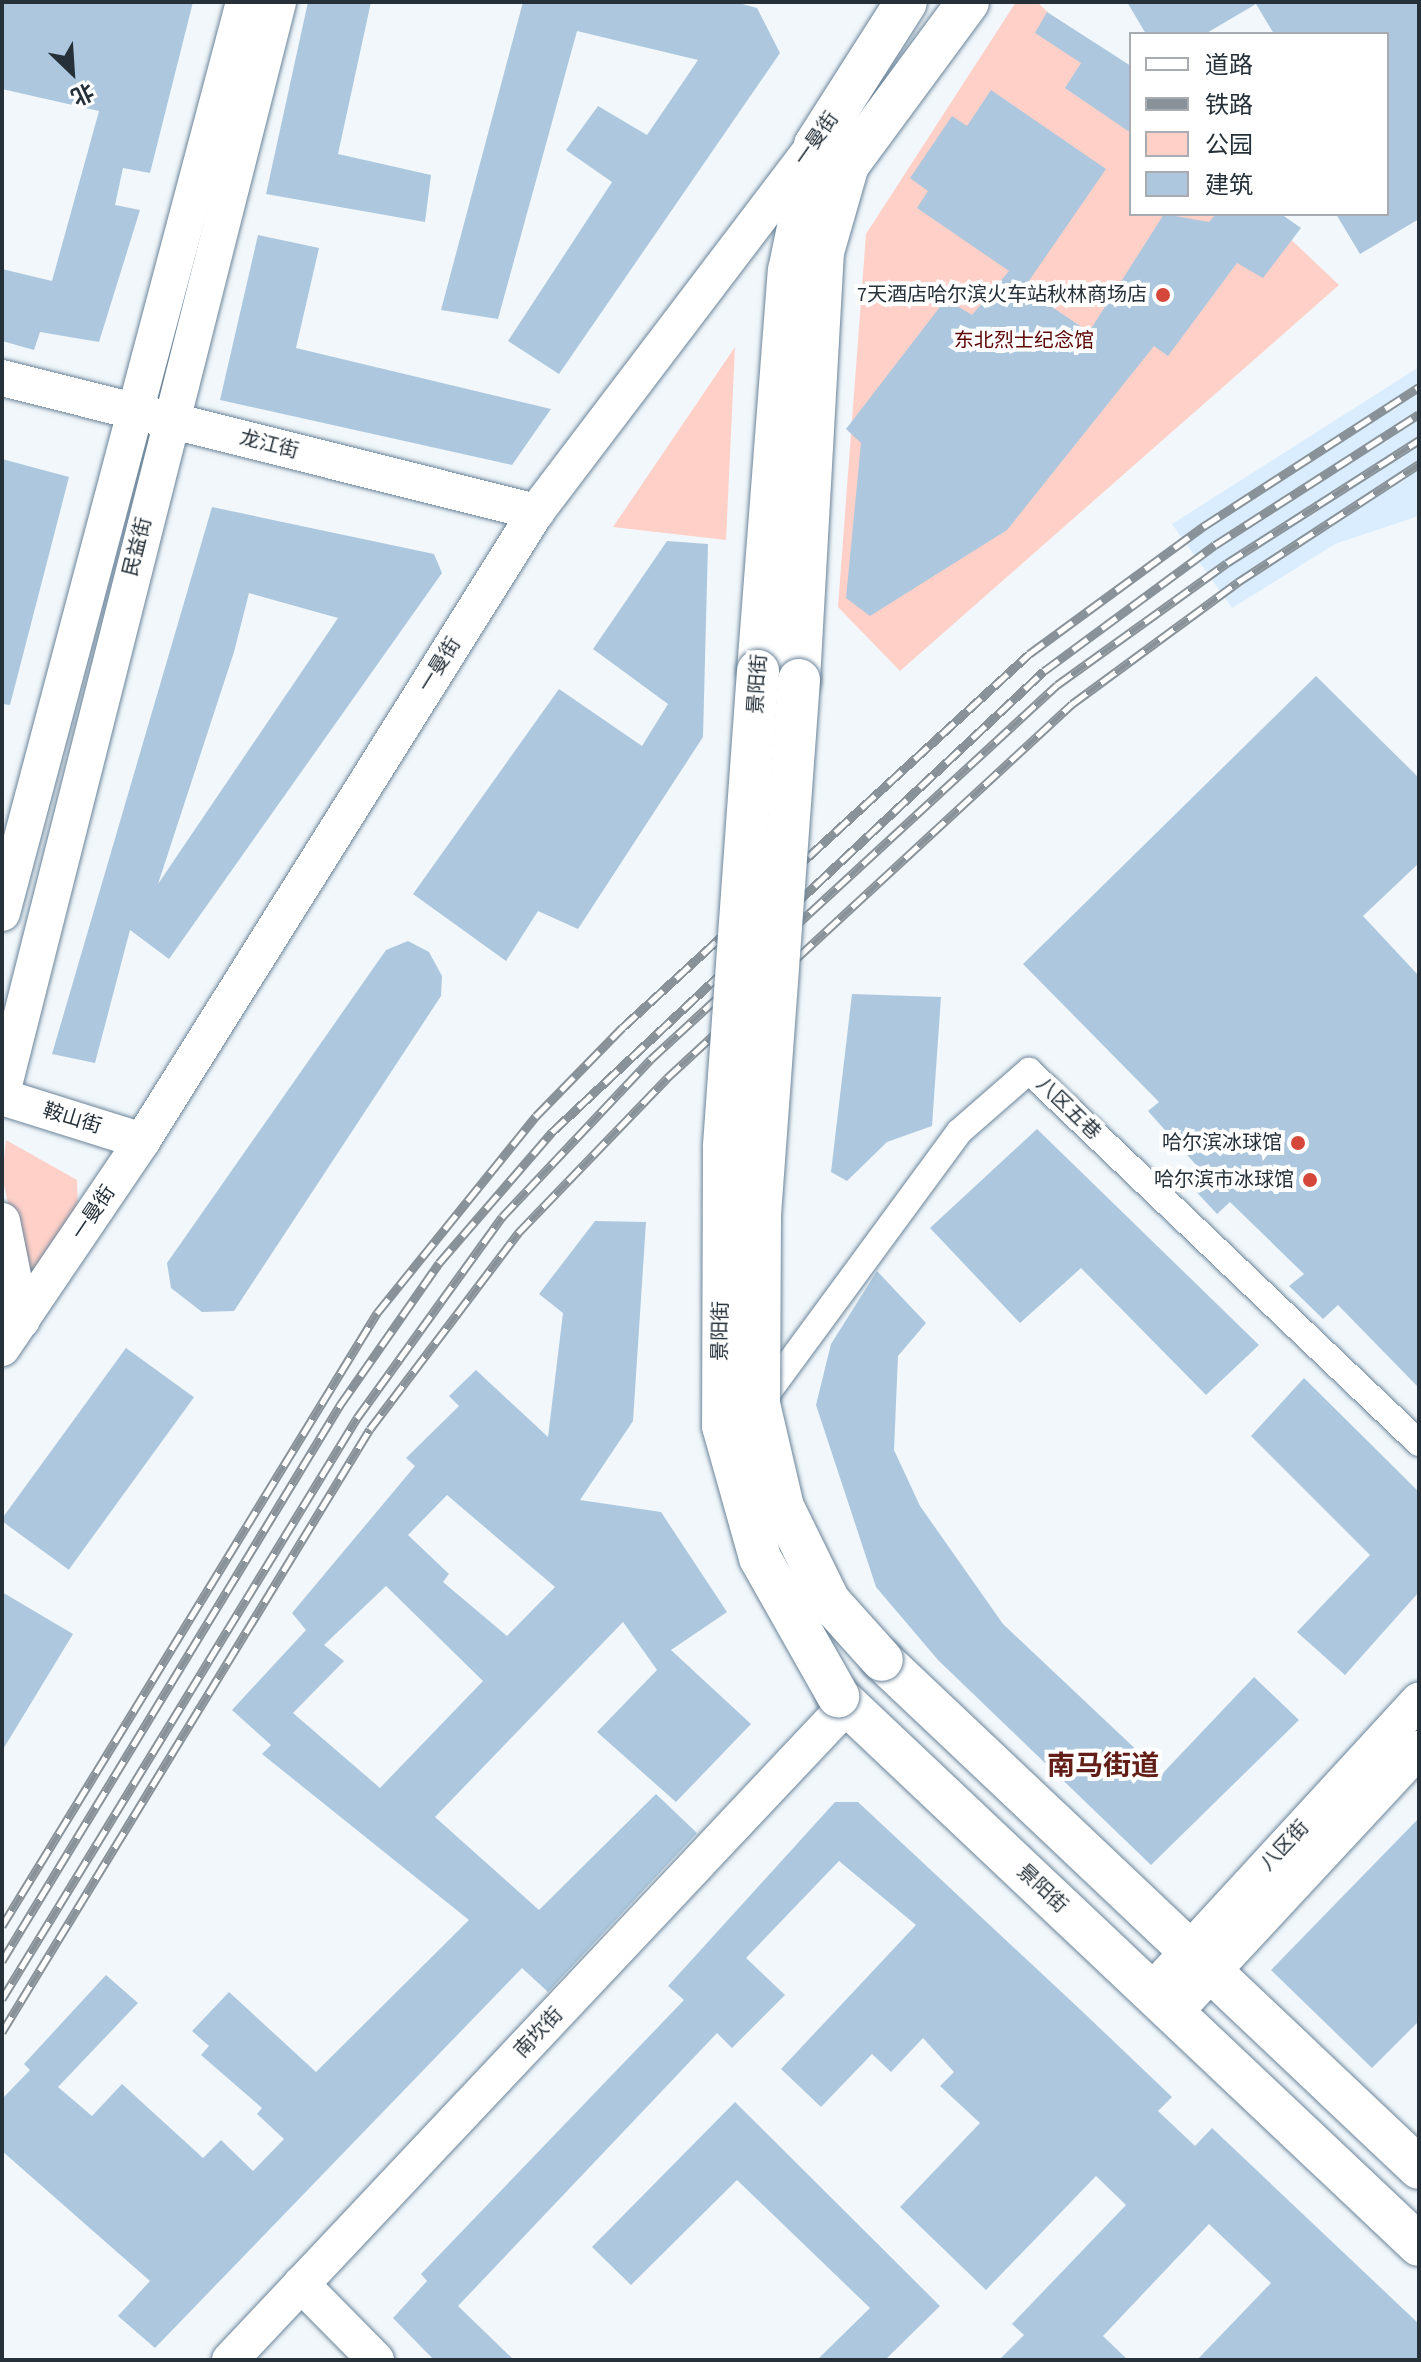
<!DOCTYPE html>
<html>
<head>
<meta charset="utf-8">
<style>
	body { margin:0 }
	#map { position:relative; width:1421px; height:2362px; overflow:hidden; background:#f1f7fb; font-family:"Source Sans 3","Noto Sans SC",sans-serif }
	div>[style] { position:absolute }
	.built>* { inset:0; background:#d9edfe }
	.green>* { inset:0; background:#fed0c8 }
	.building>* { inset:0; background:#adc8de; transform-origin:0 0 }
	.roads { filter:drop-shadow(0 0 2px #6b8499) drop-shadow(0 0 2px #6b8499) }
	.street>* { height:26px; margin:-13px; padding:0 13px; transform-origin:13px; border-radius:13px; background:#fff }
	.secondary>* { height:36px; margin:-18px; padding:0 18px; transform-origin:18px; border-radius:18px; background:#fff }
	.primary>* { height:42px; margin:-21px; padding:0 21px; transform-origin:21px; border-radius:21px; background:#fff }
	.rail>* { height:9px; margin-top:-4.5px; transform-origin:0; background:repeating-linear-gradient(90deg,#fff 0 18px,#899298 0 36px); box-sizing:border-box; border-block:2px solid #899298 }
	.bridges { filter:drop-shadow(0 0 2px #6b8499) drop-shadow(0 0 2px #6b8499) }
	.primary-bridge>* { height:42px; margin:-21px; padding:0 21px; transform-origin:21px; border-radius:21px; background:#fff }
	.dots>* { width:22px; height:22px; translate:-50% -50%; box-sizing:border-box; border:4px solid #fff; border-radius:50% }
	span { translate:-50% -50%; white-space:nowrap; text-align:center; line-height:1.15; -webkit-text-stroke:8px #fff; paint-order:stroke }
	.street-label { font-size:20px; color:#253039 }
	.poi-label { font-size:20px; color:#253039 }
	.right { translate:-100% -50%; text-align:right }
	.park-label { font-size:20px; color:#5b0504 }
	.district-label { font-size:28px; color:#621e17; font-weight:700 }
	.frame { position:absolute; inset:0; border:4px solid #253039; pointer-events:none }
	.legend { position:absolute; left:1129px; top:32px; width:260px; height:184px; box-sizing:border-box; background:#fff; border:2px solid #a8acb0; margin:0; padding:10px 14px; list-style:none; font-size:24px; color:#253039 }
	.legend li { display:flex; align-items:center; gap:16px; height:40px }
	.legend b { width:40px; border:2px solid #a8acb0 }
	.north { position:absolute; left:32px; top:32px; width:80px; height:80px; -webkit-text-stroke:6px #fff; paint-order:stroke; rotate:155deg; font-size:22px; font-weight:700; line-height:32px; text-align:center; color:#253039 }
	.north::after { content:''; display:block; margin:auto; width:28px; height:36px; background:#253039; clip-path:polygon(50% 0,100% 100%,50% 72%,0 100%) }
</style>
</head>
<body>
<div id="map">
	<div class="built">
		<i style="clip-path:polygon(1419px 367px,1419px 516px,1335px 544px,1232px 608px,1172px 524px)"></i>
	</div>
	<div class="green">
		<i style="clip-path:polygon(1016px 2px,1037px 2px,1131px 90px,1131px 214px,1264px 214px,1339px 285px,900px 671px,838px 607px,866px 234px)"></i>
		<i style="clip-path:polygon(735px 347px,726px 540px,613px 527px)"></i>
		<i style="clip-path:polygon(6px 1140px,77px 1180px,78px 1210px,38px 1271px,22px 1271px,2px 1175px)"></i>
	</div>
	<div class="building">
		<i style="clip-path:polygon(2px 2px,193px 2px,150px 173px,123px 168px,115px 205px,140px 210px,99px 342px,40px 332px,34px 350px,2px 341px,2px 269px,52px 281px,99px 111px,2px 89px)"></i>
		<i style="clip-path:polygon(308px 2px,371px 2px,338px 154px,431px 175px,425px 222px,266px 194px)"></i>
		<i style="clip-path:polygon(523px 2px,735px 2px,757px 8px,780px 53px,559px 374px,508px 341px,612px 182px,566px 150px,598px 106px,647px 135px,698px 60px,577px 31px,498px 319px,441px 310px)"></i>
		<i style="clip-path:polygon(1127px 2px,1419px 2px,1419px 219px,1360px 254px,1336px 214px,1387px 214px,1387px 34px,1274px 34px,1256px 4px,1205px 34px,1146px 34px)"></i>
		<i style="clip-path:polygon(1047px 12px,1131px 66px,1131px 133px,1065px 88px,1081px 63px,1035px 33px)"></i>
		<i style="clip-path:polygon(991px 90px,1106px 169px,1024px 288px,1089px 332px,1164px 214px,1209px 222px,1216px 214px,1281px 214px,1301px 228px,1263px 278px,1237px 263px,1168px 356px,1154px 346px,1007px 530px,870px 616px,846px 598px,861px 443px,846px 429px,946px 299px,972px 315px,1009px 271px,917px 208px,928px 191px,910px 178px,952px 116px,967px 126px)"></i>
		<i style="clip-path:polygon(258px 235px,319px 248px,296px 348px,551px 409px,512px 465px,220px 400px)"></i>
		<i style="clip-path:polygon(2px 459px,69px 477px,10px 705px,2px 704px)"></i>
		<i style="clip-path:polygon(evenodd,212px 507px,434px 554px,442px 573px,169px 959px,130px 930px,95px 1063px,52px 1054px,212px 507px,249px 593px,338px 618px,158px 884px,234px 652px,249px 593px)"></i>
		<i style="clip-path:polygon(667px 541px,708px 544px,703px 737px,578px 929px,538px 911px,506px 961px,413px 894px,559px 689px,642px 746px,668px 704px,593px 649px)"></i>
		<i style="clip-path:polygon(1316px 676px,1419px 778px,1419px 863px,1363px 916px,1419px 976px,1419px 1388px,1338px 1305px,1323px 1319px,1289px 1286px,1304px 1274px,1230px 1202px,1217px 1214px,1190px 1185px,1205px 1175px,1148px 1111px,1159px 1102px,1023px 964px)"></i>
		<i style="clip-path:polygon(408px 941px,429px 952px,442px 976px,441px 996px,234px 1311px,202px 1312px,171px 1288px,167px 1263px,386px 950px)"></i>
		<i style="clip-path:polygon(852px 994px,941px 997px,932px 1126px,887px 1142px,847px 1181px,831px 1172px)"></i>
		<i style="clip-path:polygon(1037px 1129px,1259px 1345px,1206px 1395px,1081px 1268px,1020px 1323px,930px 1228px)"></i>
		<i style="clip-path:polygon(evenodd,595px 1221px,646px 1222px,633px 1421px,580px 1500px,661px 1512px,727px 1612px,671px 1650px,751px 1724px,676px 1802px,597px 1732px,657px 1670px,623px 1622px,435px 1817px,539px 1910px,656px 1794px,697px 1833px,548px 1992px,522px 1968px,155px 2348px,118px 2316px,150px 2281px,2px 2151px,2px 2099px,30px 2070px,24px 2064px,106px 1975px,138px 2003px,58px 2087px,92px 2116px,122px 2084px,203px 2158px,221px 2140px,253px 2171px,284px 2139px,257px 2114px,262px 2108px,201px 2055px,209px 2046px,192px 2031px,229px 1992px,316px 2072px,469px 1920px,262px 1754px,271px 1745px,232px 1710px,306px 1630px,292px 1613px,415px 1466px,406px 1458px,459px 1406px,449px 1396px,476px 1370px,548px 1437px,563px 1313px,539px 1294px,595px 1221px,447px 1495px,555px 1587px,507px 1636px,443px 1582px,449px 1574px,408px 1535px,447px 1495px,595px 1221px,386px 1586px,483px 1681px,380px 1788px,293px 1713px,344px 1661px,324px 1645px,386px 1586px)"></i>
		<i style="clip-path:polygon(877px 1271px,926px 1323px,898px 1356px,894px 1450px,920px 1506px,1003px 1624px,1162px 1774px,1254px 1677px,1299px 1720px,1151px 1865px,938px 1660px,876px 1587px,816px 1405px,831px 1344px)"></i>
		<i style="left:126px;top:1348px;width:84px;height:213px;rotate:36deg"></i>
		<i style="clip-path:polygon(1304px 1378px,1419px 1492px,1419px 1592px,1345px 1675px,1297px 1632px,1370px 1555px,1251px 1436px)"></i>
		<i style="clip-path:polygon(2px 1592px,73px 1634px,2px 1751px)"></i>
		<i style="clip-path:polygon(835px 1802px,858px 1802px,1085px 2014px,1172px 2097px,1158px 2111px,1195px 2146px,1212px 2128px,1419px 2324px,1419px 2360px,1197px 2360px,1271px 2283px,1209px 2224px,1103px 2336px,1128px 2360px,999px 2360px,1024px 2335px,1012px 2324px,1126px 2205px,1096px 2176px,986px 2290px,900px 2207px,980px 2123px,940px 2086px,954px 2072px,923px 2038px,891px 2072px,872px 2054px,821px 2107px,781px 2069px,916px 1925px,839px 1861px,746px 1958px,785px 1995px,732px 2048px,717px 2033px,458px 2306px,514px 2360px,434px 2360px,393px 2318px,427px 2281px,421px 2274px,684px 2000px,668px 1986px)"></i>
		<i style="clip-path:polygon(1419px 1818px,1419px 2021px,1372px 2068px,1271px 1970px)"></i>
		<i style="clip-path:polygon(735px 2102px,940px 2306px,885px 2360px,817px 2360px,870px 2308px,737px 2180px,631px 2285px,592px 2247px)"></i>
	</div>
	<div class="roads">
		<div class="street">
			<i style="left:760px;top:1403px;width:336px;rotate:-53.7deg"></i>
			<i style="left:959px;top:1132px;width:93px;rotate:-41.1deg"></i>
			<i style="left:1029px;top:1071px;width:539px;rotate:43.65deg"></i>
		</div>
		<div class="secondary">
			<i style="left:2px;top:378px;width:551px;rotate:14.09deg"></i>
			<i style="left:2px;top:913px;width:943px;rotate:-75.12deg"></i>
			<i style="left:2px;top:1093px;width:1125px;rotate:-75.8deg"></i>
			<i style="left:2px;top:1097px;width:147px;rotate:17.4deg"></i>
			<i style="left:2px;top:1221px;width:101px;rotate:78.6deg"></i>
			<i style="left:2px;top:1348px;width:250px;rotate:-55.9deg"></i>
			<i style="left:142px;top:1141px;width:742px;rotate:-57.94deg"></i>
			<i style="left:536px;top:512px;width:460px;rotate:-52.8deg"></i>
			<i style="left:1151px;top:1992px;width:396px;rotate:-47.4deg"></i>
			<i style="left:1173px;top:2014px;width:362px;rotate:-47.1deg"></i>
			<i style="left:301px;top:2284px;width:107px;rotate:45.4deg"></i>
			<i style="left:230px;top:2360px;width:900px;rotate:-46.71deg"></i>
		</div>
		<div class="primary">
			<i style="left:758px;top:671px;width:401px;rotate:-85.6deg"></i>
			<i style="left:789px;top:271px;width:129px;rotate:-78.3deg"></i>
			<i style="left:815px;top:145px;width:169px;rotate:-57.5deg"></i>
			<i style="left:799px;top:680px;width:429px;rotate:-86.8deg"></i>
			<i style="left:823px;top:252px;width:91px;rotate:-74deg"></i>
			<i style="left:848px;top:165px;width:202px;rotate:-53.6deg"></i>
			<i style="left:882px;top:1660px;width:739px;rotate:43.41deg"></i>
			<i style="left:838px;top:1696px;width:799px;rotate:43.38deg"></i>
		</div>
	</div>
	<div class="rail">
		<i style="left:2px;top:1926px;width:719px;rotate:-58.54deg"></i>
		<i style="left:377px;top:1313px;width:253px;rotate:-51.1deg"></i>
		<i style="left:536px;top:1116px;width:124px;rotate:-45.7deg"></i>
		<i style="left:623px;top:1027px;width:551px;rotate:-42.57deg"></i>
		<i style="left:1029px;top:654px;width:217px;rotate:-36.2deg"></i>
		<i style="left:1204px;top:526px;width:256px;rotate:-32.9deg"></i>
		<i style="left:2px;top:1961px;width:651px;rotate:-58.7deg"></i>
		<i style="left:340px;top:1405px;width:173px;rotate:-55.1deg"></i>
		<i style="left:439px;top:1263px;width:173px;rotate:-49.2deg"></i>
		<i style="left:552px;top:1132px;width:674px;rotate:-43.14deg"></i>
		<i style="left:1044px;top:671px;width:212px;rotate:-36.4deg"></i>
		<i style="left:1215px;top:545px;width:242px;rotate:-32.7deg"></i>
		<i style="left:2px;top:1999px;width:681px;rotate:-58.57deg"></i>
		<i style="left:357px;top:1418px;width:248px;rotate:-54.2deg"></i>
		<i style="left:502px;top:1217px;width:217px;rotate:-46.7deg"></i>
		<i style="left:651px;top:1059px;width:552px;rotate:-42.65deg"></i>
		<i style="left:1057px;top:685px;width:209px;rotate:-35.7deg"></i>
		<i style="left:1227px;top:563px;width:228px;rotate:-32.6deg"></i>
		<i style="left:2px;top:2032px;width:706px;rotate:-58.61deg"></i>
		<i style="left:370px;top:1429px;width:246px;rotate:-52.9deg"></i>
		<i style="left:518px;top:1233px;width:215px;rotate:-46.1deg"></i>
		<i style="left:667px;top:1078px;width:551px;rotate:-42.72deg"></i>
		<i style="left:1072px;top:704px;width:206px;rotate:-36.3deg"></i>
		<i style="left:1238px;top:582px;width:216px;rotate:-33.1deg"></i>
	</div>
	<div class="bridges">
		<div class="primary-bridge">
			<i style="left:758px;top:671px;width:478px;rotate:94.1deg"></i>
			<i style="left:724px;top:1148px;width:278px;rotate:90.2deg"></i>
			<i style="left:723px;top:1426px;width:137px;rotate:74.3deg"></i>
			<i style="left:760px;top:1558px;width:159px;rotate:60.5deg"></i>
			<i style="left:799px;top:680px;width:536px;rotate:94.17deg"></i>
			<i style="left:760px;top:1215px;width:189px;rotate:90.3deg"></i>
			<i style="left:759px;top:1404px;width:106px;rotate:76.9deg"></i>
			<i style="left:783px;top:1507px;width:105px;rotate:63.9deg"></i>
			<i style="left:829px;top:1601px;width:79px;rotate:48.1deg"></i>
		</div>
	</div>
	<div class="dots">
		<i style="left:1163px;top:295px;background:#d5473a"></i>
		<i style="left:1298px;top:1143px;background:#d5473a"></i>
		<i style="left:1310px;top:1180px;background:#d5473a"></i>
	</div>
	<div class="street-label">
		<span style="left:817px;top:139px;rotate:-55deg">一曼街</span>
		<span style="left:269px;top:445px;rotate:14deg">龙江街</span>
		<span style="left:138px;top:547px;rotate:-76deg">民益街</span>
		<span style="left:440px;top:665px;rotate:-58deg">一曼街</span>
		<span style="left:758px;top:684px;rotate:-86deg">景阳街</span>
		<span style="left:1068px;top:1109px;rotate:44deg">八区五巷</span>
		<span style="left:72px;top:1119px;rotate:17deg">鞍山街</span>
		<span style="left:94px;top:1213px;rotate:-56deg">一曼街</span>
		<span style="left:721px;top:1331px;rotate:-89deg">景阳街</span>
		<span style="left:1285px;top:1846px;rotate:-47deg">八区街</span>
		<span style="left:1042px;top:1889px;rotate:43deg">景阳街</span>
		<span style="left:539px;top:2033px;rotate:-47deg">南坎街</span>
	</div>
	<div class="poi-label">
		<span class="right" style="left:1147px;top:295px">7天酒店哈尔滨火车站秋林商场店</span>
		<span class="right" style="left:1282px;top:1143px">哈尔滨冰球馆</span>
		<span class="right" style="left:1294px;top:1180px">哈尔滨市冰球馆</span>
	</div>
	<div class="park-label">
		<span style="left:1024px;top:341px">东北烈士纪念馆</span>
	</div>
	<div class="district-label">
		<span style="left:1103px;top:1766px">南马街道</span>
	</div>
	<div class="frame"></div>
	<ul class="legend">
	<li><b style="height:10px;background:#fff"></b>道路</li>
	<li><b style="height:10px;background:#899298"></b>铁路</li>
	<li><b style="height:22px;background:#fed0c8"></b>公园</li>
	<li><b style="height:22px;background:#adc8de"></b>建筑</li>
	</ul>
	<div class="north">北</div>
</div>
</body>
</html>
